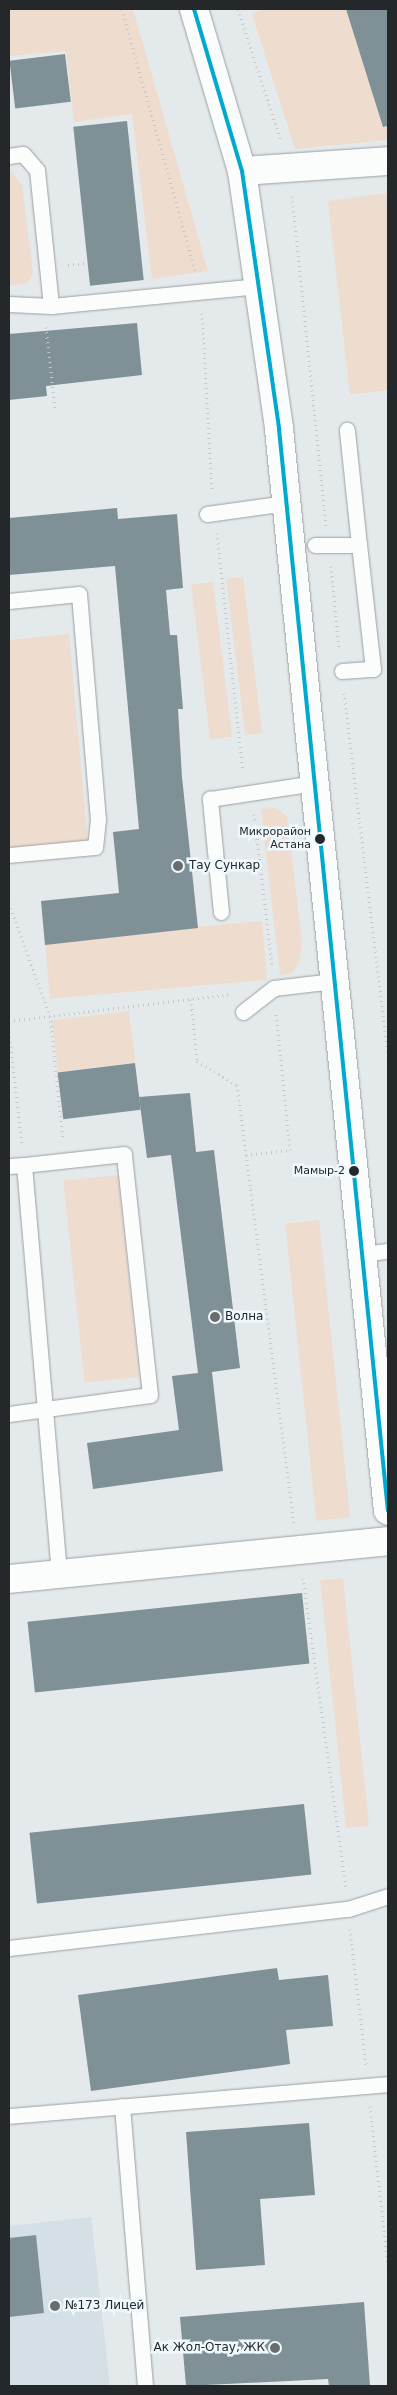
<!DOCTYPE html>
<html>
<head>
<meta charset="utf-8">
<style>
	body { margin:0 }
	#map { position:relative; width:397px; height:2395px; overflow:hidden; background:#e4eaec; font-family:"DejaVu Sans",sans-serif }
	div>[style] { position:absolute }
	.built>* { inset:0; background:#d4dfe6 }
	.green>* { inset:0; background:#eedcce; transform-origin:0 0 }
	.building>* { inset:0; background:#7f9097; transform-origin:0 0 }
	.path>* { height:3px; margin-top:-1.5px; transform-origin:0; background:repeating-linear-gradient(90deg,#c5c7c8 0 1px,transparent 0 5px) }
	.roads { filter:drop-shadow(0 0 1px #9b9fa1) drop-shadow(0 0 1px #9b9fa1) }
	.service>* { height:15px; margin:-7.5px; padding:0 7.5px; transform-origin:7.5px; border-radius:7.5px; background:#fbfcfc }
	.minor>* { height:28px; margin:-14px; padding:0 14px; transform-origin:14px; border-radius:14px; background:#fbfcfc }
	.secondary>* { height:28px; margin:-14px; padding:0 14px; transform-origin:14px; border-radius:14px; background:#fbfcfc }
	.bus-1>* { height:4px; margin:-2px; padding:0 2px; transform-origin:2px; border-radius:2px; background:#00a9ce }
	.dots>* { width:14px; height:14px; translate:-50% -50%; box-sizing:border-box; border:2px solid #eef8fd; border-radius:50% }
	span { translate:-50% -50%; white-space:nowrap; text-align:center; line-height:1.15; -webkit-text-stroke:5px #eef8fd; paint-order:stroke }
	.bus-label { font-size:11px; color:#25282a }
	.right { translate:-100% -50%; text-align:right }
	.poi-label { font-size:12px; color:#25282a }
	.left { translate:0 -50%; text-align:left }
	.frame { position:absolute; inset:0; border:10px solid #25282a; pointer-events:none }
</style>
</head>
<body>
<div id="map">
	<div class="built">
		<i style="clip-path:polygon(91px 2217px,110px 2386px,9px 2386px,9px 2226px)"></i>
	</div>
	<div class="green">
		<i style="clip-path:polygon(9px 9px,133px 9px,208px 271px,152px 279px,132px 114px,74px 122px,66px 51px,9px 56px)"></i>
		<i style="clip-path:polygon(263px 9px,388px 9px,388px 140px,295px 149px,252px 14px)"></i>
		<i style="clip-path:polygon(9px 169px,22px 185px,33px 272px,28px 283px,9px 286px)"></i>
		<i style="clip-path:polygon(388px 193px,388px 390px,350px 395px,328px 201px)"></i>
		<i style="left:243px;top:577px;width:157px;height:17px;rotate:83deg"></i>
		<i style="left:213px;top:582px;width:156px;height:22px;rotate:83deg"></i>
		<i style="clip-path:polygon(69px 634px,88px 844px,9px 852px,9px 640px)"></i>
		<i style="clip-path:polygon(275px 808px,287px 816px,302px 942px,299px 962px,292px 973px,280px 975px,261px 809px)"></i>
		<i style="left:262px;top:921px;width:59px;height:218px;rotate:85deg"></i>
		<i style="left:129px;top:1011px;width:52px;height:78px;rotate:83deg"></i>
		<i style="left:118px;top:1175px;width:203px;height:55px;rotate:84deg"></i>
		<i style="left:319px;top:1220px;width:299px;height:34px;rotate:84deg"></i>
		<i style="left:343px;top:1578px;width:249px;height:23px;rotate:84deg"></i>
	</div>
	<div class="building">
		<i style="clip-path:polygon(346px 9px,388px 9px,388px 126px,383px 127px)"></i>
		<i style="left:65px;top:54px;width:48px;height:56px;rotate:83deg"></i>
		<i style="left:127px;top:121px;width:160px;height:54px;rotate:84deg"></i>
		<i style="clip-path:polygon(137px 323px,142px 375px,46px 386px,47px 396px,9px 400px,9px 334px)"></i>
		<i style="clip-path:polygon(117px 508px,118px 519px,177px 514px,183px 588px,166px 590px,170px 635px,177px 635px,183px 709px,178px 709px,182px 777px,198px 928px,45px 945px,41px 901px,119px 893px,113px 832px,139px 829px,115px 566px,9px 575px,9px 518px)"></i>
		<i style="left:135px;top:1063px;width:47px;height:78px;rotate:83deg"></i>
		<i style="clip-path:polygon(190px 1093px,196px 1152px,214px 1150px,240px 1368px,212px 1372px,223px 1471px,93px 1489px,87px 1443px,179px 1430px,172px 1376px,198px 1373px,171px 1155px,147px 1158px,139px 1097px)"></i>
		<i style="left:302px;top:1593px;width:71px;height:276px;rotate:84deg"></i>
		<i style="left:304px;top:1804px;width:71px;height:276px;rotate:84deg"></i>
		<i style="clip-path:polygon(277px 1968px,279px 1980px,328px 1975px,333px 2026px,286px 2030px,290px 2064px,91px 2091px,78px 1995px)"></i>
		<i style="clip-path:polygon(309px 2123px,315px 2195px,260px 2199px,265px 2265px,196px 2270px,186px 2132px)"></i>
		<i style="clip-path:polygon(36px 2235px,44px 2313px,9px 2317px,9px 2238px)"></i>
		<i style="clip-path:polygon(364px 2302px,370px 2386px,329px 2386px,328px 2379px,186px 2386px,180px 2317px)"></i>
	</div>
	<div class="path">
		<i style="left:122px;top:9px;width:272px;rotate:74.4deg"></i>
		<i style="left:238px;top:9px;width:139px;rotate:72deg"></i>
		<i style="left:292px;top:196px;width:331px;rotate:84.1deg"></i>
		<i style="left:68px;top:265px;width:20px;rotate:-6deg"></i>
		<i style="left:202px;top:313px;width:179px;rotate:86.8deg"></i>
		<i style="left:46px;top:327px;width:81px;rotate:83.7deg"></i>
		<i style="left:217px;top:533px;width:240px;rotate:83.8deg"></i>
		<i style="left:331px;top:566px;width:83px;rotate:84.5deg"></i>
		<i style="left:344px;top:693px;width:367px;rotate:83.1deg"></i>
		<i style="left:254px;top:814px;width:153px;rotate:83.2deg"></i>
		<i style="left:9px;top:903px;width:120px;rotate:70.1deg"></i>
		<i style="left:50px;top:1016px;width:125px;rotate:84deg"></i>
		<i style="left:191px;top:999px;width:62px;rotate:84.5deg"></i>
		<i style="left:197px;top:1061px;width:47px;rotate:31deg"></i>
		<i style="left:237px;top:1085px;width:441px;rotate:82.6deg"></i>
		<i style="left:9px;top:1021px;width:224px;rotate:-6.9deg"></i>
		<i style="left:9px;top:1032px;width:114px;rotate:83.4deg"></i>
		<i style="left:246px;top:1155px;width:44px;rotate:-6.5deg"></i>
		<i style="left:290px;top:1150px;width:139px;rotate:-95.8deg"></i>
		<i style="left:303px;top:1578px;width:313px;rotate:82.1deg"></i>
		<i style="left:350px;top:1929px;width:137px;rotate:83.3deg"></i>
		<i style="left:370px;top:2106px;width:162px;rotate:83.6deg"></i>
	</div>
	<div class="roads">
		<div class="service">
			<i style="left:9px;top:156px;width:14px;rotate:-8deg"></i>
			<i style="left:23px;top:154px;width:21px;rotate:49deg"></i>
			<i style="left:37px;top:170px;width:137px;rotate:84.1deg"></i>
			<i style="left:51px;top:306px;width:209px;rotate:-5.5deg"></i>
			<i style="left:9px;top:304px;width:42px;rotate:2.7deg"></i>
			<i style="left:207px;top:514px;width:80px;rotate:-7.9deg"></i>
			<i style="left:315px;top:545px;width:44px"></i>
			<i style="left:359px;top:545px;width:116px;rotate:-96deg"></i>
			<i style="left:9px;top:601px;width:70px;rotate:-5.7deg"></i>
			<i style="left:79px;top:594px;width:226px;rotate:85.2deg"></i>
			<i style="left:98px;top:819px;width:28px;rotate:96deg"></i>
			<i style="left:95px;top:847px;width:86px;rotate:174.7deg"></i>
			<i style="left:342px;top:671px;width:31px;rotate:-4deg"></i>
			<i style="left:373px;top:669px;width:125px;rotate:-96.4deg"></i>
			<i style="left:221px;top:912px;width:114px;rotate:-95.6deg"></i>
			<i style="left:210px;top:799px;width:105px;rotate:-8.7deg"></i>
			<i style="left:243px;top:1012px;width:39px;rotate:-38deg"></i>
			<i style="left:274px;top:988px;width:60px;rotate:-6.7deg"></i>
			<i style="left:9px;top:1166px;width:15px;rotate:-4deg"></i>
			<i style="left:24px;top:1165px;width:410px;rotate:85.1deg"></i>
			<i style="left:362px;top:1254px;width:26px;rotate:-7deg"></i>
			<i style="left:9px;top:1414px;width:142px;rotate:-7.7deg"></i>
			<i style="left:150px;top:1395px;width:242px;rotate:-96.2deg"></i>
			<i style="left:124px;top:1154px;width:101px;rotate:173.7deg"></i>
			<i style="left:9px;top:1948px;width:341px;rotate:-6.6deg"></i>
			<i style="left:348px;top:1909px;width:42px;rotate:-18deg"></i>
			<i style="left:122px;top:2106px;width:281px;rotate:85.3deg"></i>
			<i style="left:9px;top:2116px;width:380px;rotate:-4.8deg"></i>
		</div>
		<div class="minor">
			<i style="left:242px;top:171px;width:146px;rotate:-3.9deg"></i>
			<i style="left:9px;top:1579px;width:381px;rotate:-5.7deg"></i>
		</div>
		<div class="secondary">
			<i style="left:194px;top:9px;width:169px;rotate:73.5deg"></i>
			<i style="left:242px;top:171px;width:261px;rotate:81.8deg"></i>
			<i style="left:279px;top:429px;width:1087px;rotate:84.25deg"></i>
		</div>
	</div>
	<div class="bus-1">
		<i style="left:194px;top:9px;width:169px;rotate:73.5deg"></i>
		<i style="left:242px;top:171px;width:261px;rotate:81.8deg"></i>
		<i style="left:279px;top:429px;width:1087px;rotate:84.25deg"></i>
	</div>
	<div class="dots">
		<i style="left:320px;top:839px;background:#25282a"></i>
		<i style="left:178px;top:866px;background:#686c6e"></i>
		<i style="left:354px;top:1171px;background:#25282a"></i>
		<i style="left:215px;top:1317px;background:#686c6e"></i>
		<i style="left:55px;top:2306px;background:#686c6e"></i>
		<i style="left:275px;top:2348px;background:#686c6e"></i>
	</div>
	<div class="bus-label">
		<span class="right" style="left:311px;top:839px">Микрорайон<br>Астана</span>
		<span class="right" style="left:345px;top:1171px">Мамыр-2</span>
	</div>
	<div class="poi-label">
		<span class="left" style="left:189px;top:866px">Тау Сункар</span>
		<span class="left" style="left:225px;top:1317px">Волна</span>
		<span class="left" style="left:65px;top:2306px">№173 Лицей</span>
		<span class="right" style="left:265px;top:2348px">Ак Жол-Отау, ЖК</span>
	</div>
	<div class="frame"></div>
</div>
</body>
</html>
